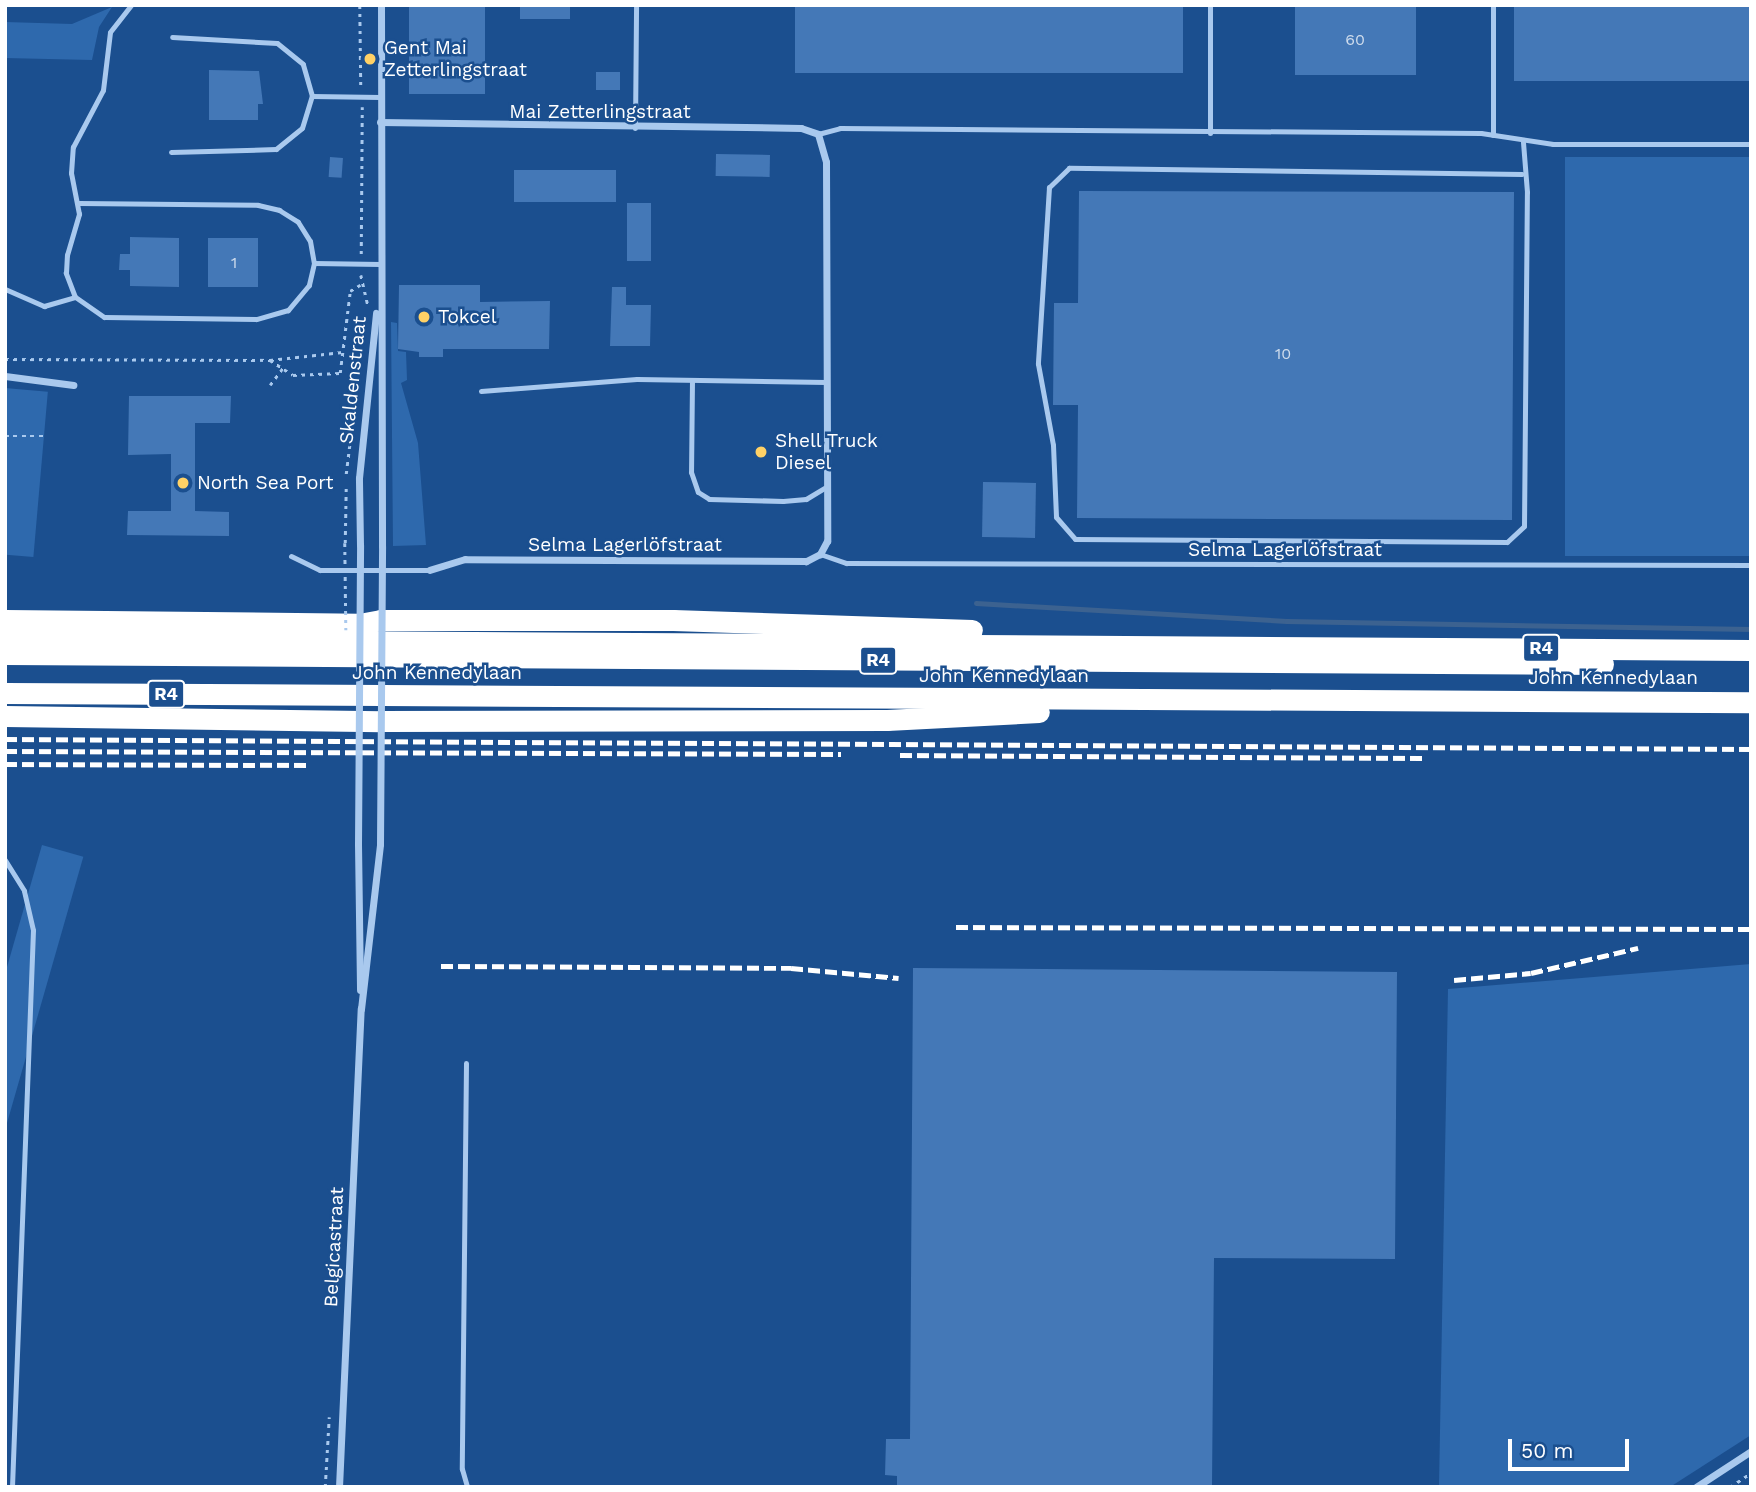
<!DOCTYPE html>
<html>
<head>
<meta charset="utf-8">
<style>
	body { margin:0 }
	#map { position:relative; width:1756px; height:1492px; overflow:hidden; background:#1b4f8f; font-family:"Work Sans",sans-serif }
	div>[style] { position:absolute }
	.green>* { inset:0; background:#2e69ad; transform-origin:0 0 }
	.stream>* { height:5px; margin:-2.5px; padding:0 2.5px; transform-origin:2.5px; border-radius:2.5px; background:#3c6290 }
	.building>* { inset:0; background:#4478b7; transform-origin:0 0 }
	.path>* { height:2.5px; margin-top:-1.25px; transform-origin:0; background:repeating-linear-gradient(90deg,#a9c9ee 0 3.5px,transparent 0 8.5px) }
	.lane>* { height:5px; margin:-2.5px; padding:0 2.5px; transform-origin:2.5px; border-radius:2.5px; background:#a9c9ee }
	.street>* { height:7px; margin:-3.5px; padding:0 3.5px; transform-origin:3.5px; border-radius:3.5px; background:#a9c9ee }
	.highway>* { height:21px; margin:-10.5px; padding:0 10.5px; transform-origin:10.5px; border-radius:10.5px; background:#fff }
	.rail>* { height:5px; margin-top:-2.5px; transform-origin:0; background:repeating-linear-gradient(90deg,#fff 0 12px,transparent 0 17px) }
	.path-bridge>* { height:2.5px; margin-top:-1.25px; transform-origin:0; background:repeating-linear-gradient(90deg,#a9c9ee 0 3.5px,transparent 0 8.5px) }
	.street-bridge>* { height:7px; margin:-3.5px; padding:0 3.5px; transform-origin:3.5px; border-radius:3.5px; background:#a9c9ee }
	.dots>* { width:19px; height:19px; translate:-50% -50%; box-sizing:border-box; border:4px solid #1b4f8f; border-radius:50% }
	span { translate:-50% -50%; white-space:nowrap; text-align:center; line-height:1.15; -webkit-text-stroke:5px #1b4f8f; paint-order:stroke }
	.number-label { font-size:16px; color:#d0dded }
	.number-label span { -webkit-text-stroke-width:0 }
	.shield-label span { padding:2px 5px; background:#1b4f8f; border:2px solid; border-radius:5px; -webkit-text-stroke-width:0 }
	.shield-label { font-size:18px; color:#fff; font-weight:700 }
	.poi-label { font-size:19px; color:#fff }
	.left { translate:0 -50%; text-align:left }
	.street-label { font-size:19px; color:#fff }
	.frame { position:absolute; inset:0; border:7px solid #fff; pointer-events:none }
	.scale { position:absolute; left:1508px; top:1439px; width:121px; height:32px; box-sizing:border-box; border:4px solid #fff; border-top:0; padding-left:9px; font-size:21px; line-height:24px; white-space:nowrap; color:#fff; -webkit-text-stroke:5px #1b4f8f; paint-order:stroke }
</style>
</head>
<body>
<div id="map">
	<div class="green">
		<i style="clip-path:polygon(112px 7px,99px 27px,92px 60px,5px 58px,5px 22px,72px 24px)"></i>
		<i style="left:1751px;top:157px;width:399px;height:186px;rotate:90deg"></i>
		<i style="clip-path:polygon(391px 322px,397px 323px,398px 351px,406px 352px,407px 380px,401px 383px,418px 443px,426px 545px,393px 546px)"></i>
		<i style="left:5px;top:388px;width:43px;height:166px;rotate:5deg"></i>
		<i style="left:42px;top:845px;width:43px;height:642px;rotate:16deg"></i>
		<i style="clip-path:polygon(1751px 964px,1751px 1435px,1670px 1487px,1439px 1487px,1448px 989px)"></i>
	</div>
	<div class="stream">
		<i style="left:976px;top:603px;width:311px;rotate:3.3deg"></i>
		<i style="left:1286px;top:621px;width:465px;rotate:1deg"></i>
	</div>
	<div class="building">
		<i style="left:409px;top:5px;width:76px;height:89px"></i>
		<i style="left:520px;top:5px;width:50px;height:14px"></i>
		<i style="left:795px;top:5px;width:388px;height:68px"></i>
		<i style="left:1295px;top:5px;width:121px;height:70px"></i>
		<i style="left:1514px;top:5px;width:237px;height:76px"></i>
		<i style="clip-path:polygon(209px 70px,259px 71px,263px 104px,258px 104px,258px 120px,209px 120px)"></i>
		<i style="left:596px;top:72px;width:24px;height:18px"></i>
		<i style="left:716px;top:154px;width:54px;height:22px;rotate:1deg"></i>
		<i style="left:330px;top:157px;width:13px;height:20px;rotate:4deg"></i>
		<i style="left:514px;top:170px;width:102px;height:32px"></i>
		<i style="clip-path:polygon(1079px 191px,1514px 192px,1512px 520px,1077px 518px,1078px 405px,1053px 405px,1054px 303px,1078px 303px)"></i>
		<i style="left:627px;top:203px;width:24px;height:58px"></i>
		<i style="clip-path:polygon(130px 237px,179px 238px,179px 287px,130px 286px,130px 270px,119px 270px,120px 254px,130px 254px)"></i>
		<i style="left:208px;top:238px;width:50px;height:49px"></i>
		<i style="clip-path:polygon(399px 285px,480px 285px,480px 302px,550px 301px,549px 349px,443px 349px,443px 357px,419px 357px,419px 352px,398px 349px)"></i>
		<i style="clip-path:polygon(612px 287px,626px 287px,626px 305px,651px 305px,650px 346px,610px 346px)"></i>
		<i style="clip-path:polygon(129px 396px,231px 396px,230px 423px,195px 423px,195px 511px,229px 512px,229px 536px,127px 535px,128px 511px,171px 511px,171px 454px,128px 455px)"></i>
		<i style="left:983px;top:482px;width:53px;height:55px;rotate:1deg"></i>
		<i style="clip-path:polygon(913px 968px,1397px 972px,1395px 1259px,1214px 1258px,1212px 1487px,897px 1487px,897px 1476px,885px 1475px,886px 1439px,910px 1439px)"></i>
	</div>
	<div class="path">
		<i style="left:360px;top:5px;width:81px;rotate:89.3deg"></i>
		<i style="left:361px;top:254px;width:147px;rotate:-89.6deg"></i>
		<i style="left:361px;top:275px;width:31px;rotate:77deg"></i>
		<i style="left:5px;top:359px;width:265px;rotate:0.2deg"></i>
		<i style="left:270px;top:360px;width:27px;rotate:33deg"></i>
		<i style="left:293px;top:375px;width:47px;rotate:-2.4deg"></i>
		<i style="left:340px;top:373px;width:83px;rotate:-83deg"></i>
		<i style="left:350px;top:291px;width:12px;rotate:-31deg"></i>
		<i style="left:270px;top:360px;width:73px;rotate:-6.3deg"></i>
		<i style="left:270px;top:385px;width:21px;rotate:-53deg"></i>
		<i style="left:5px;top:436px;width:41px"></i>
		<i style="left:346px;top:474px;width:31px;rotate:-83deg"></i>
		<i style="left:345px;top:543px;width:58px;rotate:-89deg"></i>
		<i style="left:325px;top:1487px;width:70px;rotate:-86.7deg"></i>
		<i style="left:1730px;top:1487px;width:25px;rotate:-34deg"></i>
	</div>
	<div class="lane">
		<i style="left:1210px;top:5px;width:128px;rotate:90deg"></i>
		<i style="left:1493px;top:5px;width:130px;rotate:90deg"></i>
		<i style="left:312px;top:96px;width:68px;rotate:0.8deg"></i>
		<i style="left:635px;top:128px;width:123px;rotate:-89.5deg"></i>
		<i style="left:818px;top:134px;width:23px;rotate:-15deg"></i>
		<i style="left:840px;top:128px;width:641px;rotate:0.45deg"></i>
		<i style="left:1481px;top:133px;width:73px;rotate:8.7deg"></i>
		<i style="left:1553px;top:144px;width:198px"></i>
		<i style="left:171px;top:152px;width:105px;rotate:-1.6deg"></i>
		<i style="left:276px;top:149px;width:33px;rotate:-39deg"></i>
		<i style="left:302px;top:128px;width:34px;rotate:-73deg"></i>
		<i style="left:312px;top:96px;width:33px;rotate:-106deg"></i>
		<i style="left:303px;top:64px;width:33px;rotate:-141deg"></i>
		<i style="left:277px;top:43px;width:105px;rotate:-176.7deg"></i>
		<i style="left:1522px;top:174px;width:453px;rotate:-179.2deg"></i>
		<i style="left:1069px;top:168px;width:28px;rotate:136deg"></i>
		<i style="left:1049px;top:187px;width:177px;rotate:93.6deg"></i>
		<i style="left:1038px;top:364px;width:82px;rotate:79.5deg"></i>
		<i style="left:1053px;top:445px;width:72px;rotate:87.6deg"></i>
		<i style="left:1056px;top:517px;width:29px;rotate:49deg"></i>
		<i style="left:1075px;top:539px;width:432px;rotate:0.4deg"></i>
		<i style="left:1507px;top:542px;width:23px;rotate:-43deg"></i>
		<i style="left:1524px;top:526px;width:334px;rotate:-89.5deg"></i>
		<i style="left:1527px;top:192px;width:50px;rotate:-94.6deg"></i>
		<i style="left:79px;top:203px;width:179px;rotate:0.6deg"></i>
		<i style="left:258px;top:205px;width:22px;rotate:13deg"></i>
		<i style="left:279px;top:210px;width:22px;rotate:32deg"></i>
		<i style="left:298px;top:222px;width:22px;rotate:58deg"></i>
		<i style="left:310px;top:241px;width:22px;rotate:80deg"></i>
		<i style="left:314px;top:263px;width:23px;rotate:103deg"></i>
		<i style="left:309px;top:285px;width:33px;rotate:130deg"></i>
		<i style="left:288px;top:310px;width:33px;rotate:164deg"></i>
		<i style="left:256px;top:319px;width:152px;rotate:-179.2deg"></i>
		<i style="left:104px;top:317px;width:35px;rotate:-145deg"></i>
		<i style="left:75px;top:297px;width:26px;rotate:-111deg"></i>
		<i style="left:66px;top:273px;width:18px;rotate:-87deg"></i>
		<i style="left:67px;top:255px;width:43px;rotate:-73.7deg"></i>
		<i style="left:79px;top:214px;width:42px;rotate:-101deg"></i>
		<i style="left:71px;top:173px;width:26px;rotate:-86deg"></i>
		<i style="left:73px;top:147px;width:64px;rotate:-62.2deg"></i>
		<i style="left:103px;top:90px;width:58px;rotate:-83.1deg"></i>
		<i style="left:110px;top:32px;width:34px;rotate:-52deg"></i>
		<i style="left:314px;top:263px;width:66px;rotate:0.9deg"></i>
		<i style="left:5px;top:289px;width:43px;rotate:23.6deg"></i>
		<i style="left:44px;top:306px;width:32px;rotate:-16deg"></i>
		<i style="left:692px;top:380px;width:92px;rotate:90.6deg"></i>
		<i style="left:691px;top:472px;width:21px;rotate:71deg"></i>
		<i style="left:698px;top:492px;width:13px;rotate:32deg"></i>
		<i style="left:709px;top:499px;width:74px;rotate:1.5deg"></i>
		<i style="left:783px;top:501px;width:23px;rotate:-5deg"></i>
		<i style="left:806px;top:499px;width:23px;rotate:-31deg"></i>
		<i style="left:481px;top:391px;width:156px;rotate:-4.4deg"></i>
		<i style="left:637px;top:379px;width:189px;rotate:0.9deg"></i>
		<i style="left:820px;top:554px;width:28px;rotate:19deg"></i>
		<i style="left:846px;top:563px;width:905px;rotate:0.13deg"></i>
		<i style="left:291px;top:556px;width:32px;rotate:26deg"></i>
		<i style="left:320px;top:570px;width:110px"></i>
		<i style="left:5px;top:860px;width:36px;rotate:58deg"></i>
		<i style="left:24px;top:891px;width:40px;rotate:77deg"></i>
		<i style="left:33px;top:930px;width:557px;rotate:92.16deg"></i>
		<i style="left:466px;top:1063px;width:406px;rotate:90.6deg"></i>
		<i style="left:462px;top:1469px;width:19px;rotate:74deg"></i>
	</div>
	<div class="street">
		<i style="left:381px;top:5px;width:541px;rotate:89.89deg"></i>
		<i style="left:380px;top:122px;width:421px;rotate:0.8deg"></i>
		<i style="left:801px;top:128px;width:18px;rotate:19deg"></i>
		<i style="left:818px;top:134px;width:29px;rotate:74deg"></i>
		<i style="left:826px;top:162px;width:379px;rotate:89.8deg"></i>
		<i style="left:827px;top:541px;width:15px;rotate:118deg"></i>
		<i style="left:820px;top:554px;width:16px;rotate:153deg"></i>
		<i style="left:806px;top:561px;width:341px;rotate:-179.7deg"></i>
		<i style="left:465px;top:559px;width:37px;rotate:163deg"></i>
		<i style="left:5px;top:376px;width:69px;rotate:7.5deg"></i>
		<i style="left:360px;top:545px;width:67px;rotate:-90.9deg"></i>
		<i style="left:359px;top:478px;width:166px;rotate:-84.1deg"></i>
		<i style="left:358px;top:844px;width:146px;rotate:89.2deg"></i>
		<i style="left:339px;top:1487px;width:479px;rotate:-87.4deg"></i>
		<i style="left:361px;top:1009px;width:166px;rotate:-83.4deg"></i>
		<i style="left:1696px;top:1487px;width:66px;rotate:-33.2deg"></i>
	</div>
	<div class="highway">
		<i style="left:5px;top:620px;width:354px;rotate:0.6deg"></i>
		<i style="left:359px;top:624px;width:22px;rotate:-10deg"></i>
		<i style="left:381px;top:620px;width:292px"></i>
		<i style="left:673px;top:620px;width:299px;rotate:1.9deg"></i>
		<i style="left:5px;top:639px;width:1746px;rotate:0.36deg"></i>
		<i style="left:5px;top:654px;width:1598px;rotate:0.36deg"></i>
		<i style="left:5px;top:693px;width:1746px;rotate:0.3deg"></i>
		<i style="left:5px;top:716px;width:376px;rotate:0.8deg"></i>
		<i style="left:381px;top:721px;width:506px;rotate:-0.11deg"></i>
		<i style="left:887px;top:720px;width:152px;rotate:-3deg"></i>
	</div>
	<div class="rail">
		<i style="left:5px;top:739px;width:1746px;rotate:0.33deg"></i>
		<i style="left:5px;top:751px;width:836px;rotate:0.21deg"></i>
		<i style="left:900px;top:755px;width:522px;rotate:0.33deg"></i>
		<i style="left:5px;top:764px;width:305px;rotate:0.2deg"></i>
		<i style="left:956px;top:927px;width:795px;rotate:0.14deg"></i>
		<i style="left:441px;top:966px;width:350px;rotate:0.3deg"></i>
		<i style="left:791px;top:968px;width:108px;rotate:5.3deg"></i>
		<i style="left:1454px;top:980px;width:77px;rotate:-5.2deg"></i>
		<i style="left:1531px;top:973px;width:110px;rotate:-13.2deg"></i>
	</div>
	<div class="path-bridge">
		<i style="left:345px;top:543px;width:87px;rotate:89.3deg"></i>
	</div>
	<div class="street-bridge">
		<i style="left:358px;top:844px;width:299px;rotate:-89.6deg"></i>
		<i style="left:380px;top:844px;width:298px;rotate:-89.6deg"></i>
	</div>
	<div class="dots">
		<i style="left:370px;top:59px;background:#ffd166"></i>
		<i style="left:424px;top:317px;background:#ffd166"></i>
		<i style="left:761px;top:452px;background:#ffd166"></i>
		<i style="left:183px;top:483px;background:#ffd166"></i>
	</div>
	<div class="number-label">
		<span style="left:1355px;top:40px">60</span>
		<span style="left:234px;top:263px">1</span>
		<span style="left:1283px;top:354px">10</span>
	</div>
	<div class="shield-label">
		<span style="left:1541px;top:648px">R4</span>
		<span style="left:878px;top:660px">R4</span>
		<span style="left:166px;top:694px">R4</span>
	</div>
	<div class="poi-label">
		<span class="left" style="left:384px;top:59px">Gent Mai<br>Zetterlingstraat</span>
		<span class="left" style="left:438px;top:317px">Tokcel</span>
		<span class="left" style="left:775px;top:452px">Shell Truck<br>Diesel</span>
		<span class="left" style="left:197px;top:483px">North Sea Port</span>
	</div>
	<div class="street-label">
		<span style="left:600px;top:112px">Mai Zetterlingstraat</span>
		<span style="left:353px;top:380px;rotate:-84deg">Skaldenstraat</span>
		<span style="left:625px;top:545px">Selma Lagerlöfstraat</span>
		<span style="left:1285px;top:550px">Selma Lagerlöfstraat</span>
		<span style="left:437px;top:673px">John Kennedylaan</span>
		<span style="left:1004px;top:676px">John Kennedylaan</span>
		<span style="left:1613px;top:678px">John Kennedylaan</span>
		<span style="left:334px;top:1247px;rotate:-87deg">Belgicastraat</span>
	</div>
	<div class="frame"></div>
	<div class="scale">50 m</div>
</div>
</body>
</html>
